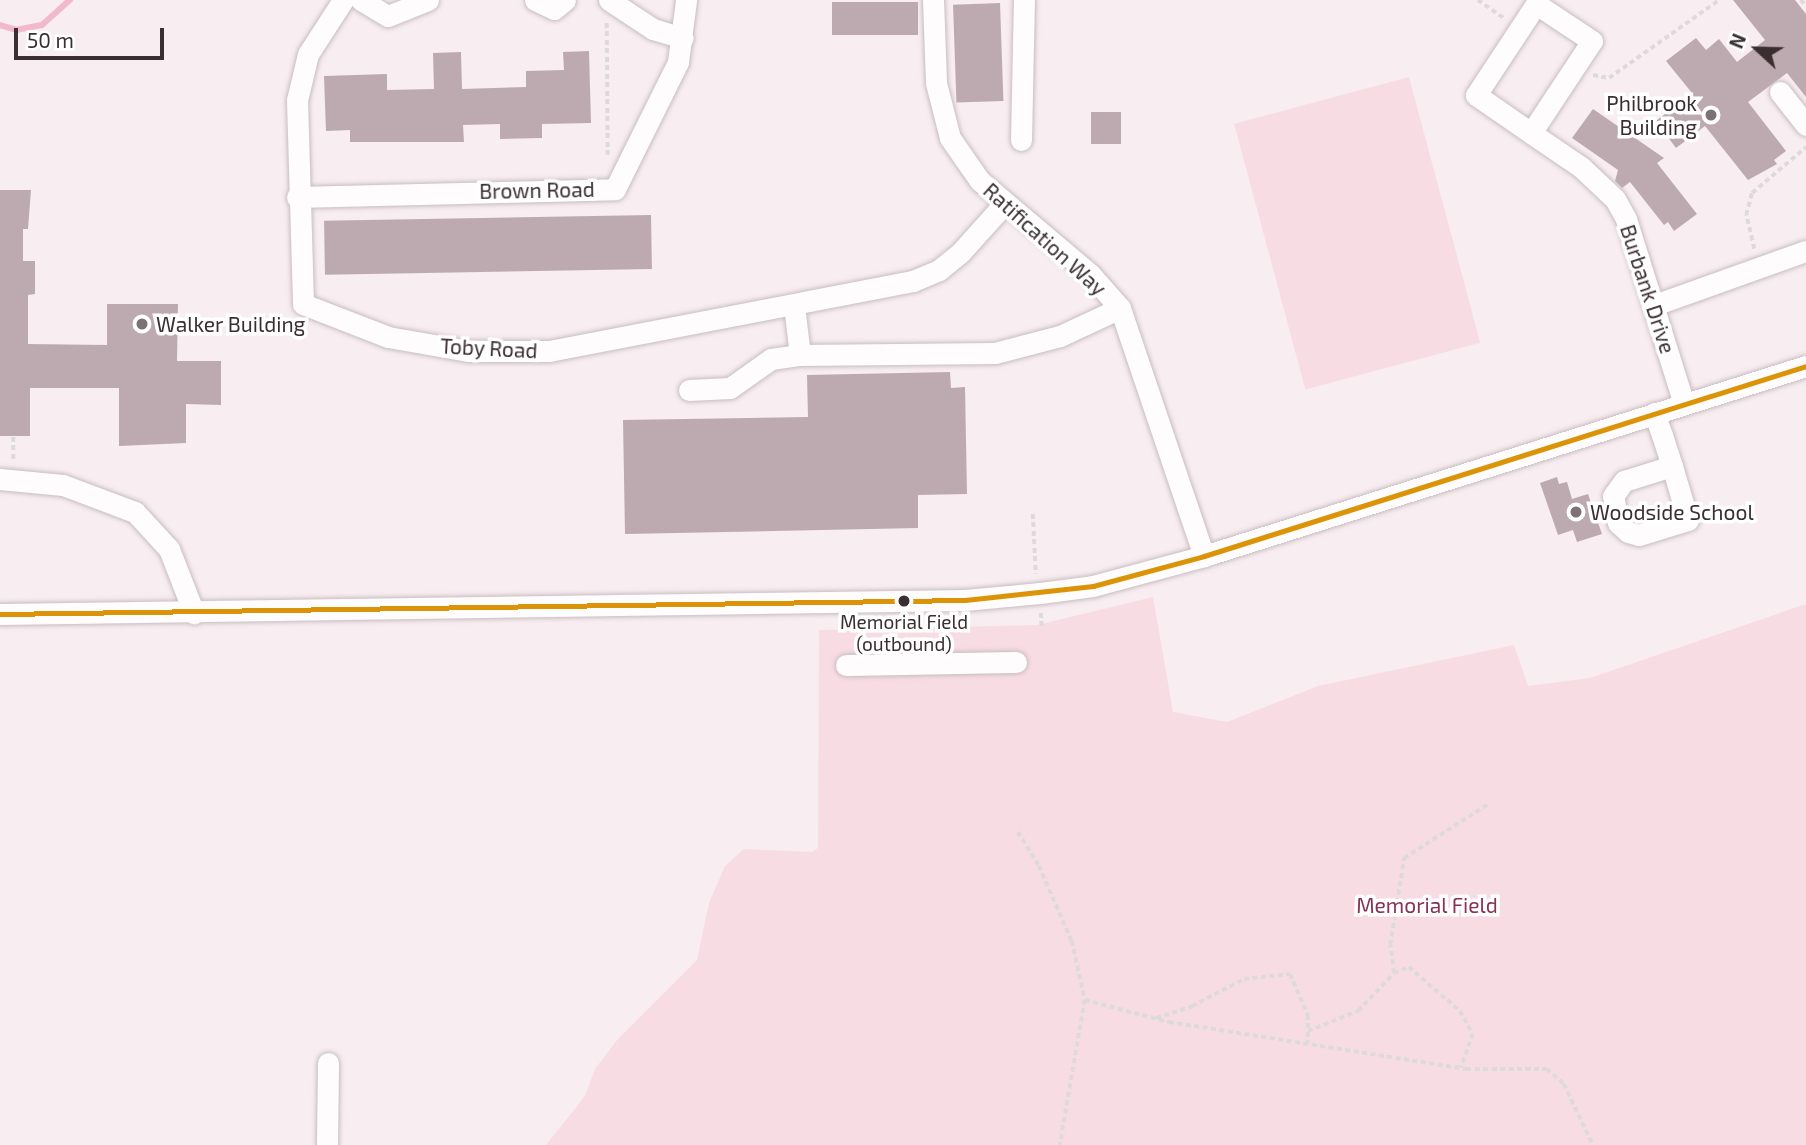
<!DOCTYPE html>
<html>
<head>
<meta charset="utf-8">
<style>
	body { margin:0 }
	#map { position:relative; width:1806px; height:1145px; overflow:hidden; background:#f8edf0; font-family:"Exo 2",sans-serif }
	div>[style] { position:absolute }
	.green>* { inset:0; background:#f8dce4; transform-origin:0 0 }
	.stream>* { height:6px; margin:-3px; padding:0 3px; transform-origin:3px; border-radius:3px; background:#f1b9cb }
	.building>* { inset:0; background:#bcaab0; transform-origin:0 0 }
	.path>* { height:3.5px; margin-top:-1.75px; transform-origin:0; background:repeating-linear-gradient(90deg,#dedadc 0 5px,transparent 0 8.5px) }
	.roads { filter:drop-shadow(0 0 2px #c8bdc0) drop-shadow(0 0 2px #c8bdc0) }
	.minor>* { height:21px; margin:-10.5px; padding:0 10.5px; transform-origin:10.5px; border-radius:10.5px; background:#fefcfd }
	.bus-1>* { height:5px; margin:-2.5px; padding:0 2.5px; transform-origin:2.5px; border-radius:2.5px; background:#db9407 }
	.dots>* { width:19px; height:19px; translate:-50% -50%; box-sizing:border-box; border:4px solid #fff; border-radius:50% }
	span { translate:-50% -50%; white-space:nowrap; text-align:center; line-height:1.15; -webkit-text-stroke:7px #fff; paint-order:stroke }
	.bus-label { font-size:19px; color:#3a2e31 }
	.poi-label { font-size:21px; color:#3a2e31 }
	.right { translate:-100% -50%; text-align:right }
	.left { translate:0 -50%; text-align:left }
	.street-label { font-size:21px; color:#3a2e31 }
	.park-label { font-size:21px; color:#883253 }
	.north { position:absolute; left:1722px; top:14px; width:70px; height:70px; -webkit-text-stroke:5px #fff; paint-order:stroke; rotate:292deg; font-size:19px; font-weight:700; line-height:28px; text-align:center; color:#3a2e31 }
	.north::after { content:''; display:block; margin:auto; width:24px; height:32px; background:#3a2e31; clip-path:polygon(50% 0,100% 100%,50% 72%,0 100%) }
	.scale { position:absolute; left:14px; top:28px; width:150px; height:32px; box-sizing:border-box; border:4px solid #3a2e31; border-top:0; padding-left:9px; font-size:21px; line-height:24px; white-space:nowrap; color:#3a2e31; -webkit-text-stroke:5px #fff; paint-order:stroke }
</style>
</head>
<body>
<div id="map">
	<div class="green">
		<i style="left:1409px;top:77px;width:275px;height:181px;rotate:75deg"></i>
		<i style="clip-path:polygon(1153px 597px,1173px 712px,1227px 722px,1318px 686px,1514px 645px,1528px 686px,1590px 678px,1806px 604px,1806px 1145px,546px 1145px,585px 1096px,595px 1069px,617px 1040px,697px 960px,709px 903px,725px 866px,744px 849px,812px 852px,818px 848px,819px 630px,1037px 625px)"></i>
	</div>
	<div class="stream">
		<i style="left:0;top:25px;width:17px;rotate:17deg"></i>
		<i style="left:16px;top:30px;width:26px;rotate:-11deg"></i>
		<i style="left:42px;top:25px;width:38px;rotate:-42deg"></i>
	</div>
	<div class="building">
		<i style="clip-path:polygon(1733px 0,1795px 0,1806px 14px,1806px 97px,1787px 73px,1748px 102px,1786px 151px,1774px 160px,1777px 164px,1748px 180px,1705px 126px,1676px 148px,1656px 121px,1692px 93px,1666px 61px,1696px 38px,1706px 50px,1719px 39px,1737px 62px,1765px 40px)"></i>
		<i style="left:918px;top:2px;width:33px;height:86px;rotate:90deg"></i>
		<i style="left:1000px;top:3px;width:98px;height:47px;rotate:88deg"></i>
		<i style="clip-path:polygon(589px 51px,591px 123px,542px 124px,542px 138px,500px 139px,500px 124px,463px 125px,464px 142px,350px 142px,350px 130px,326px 131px,324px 76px,387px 74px,387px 90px,434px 89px,433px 53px,461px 52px,462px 89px,526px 87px,526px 71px,564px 70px,563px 52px)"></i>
		<i style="clip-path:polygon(1593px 109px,1664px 158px,1657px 163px,1697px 214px,1674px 231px,1668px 222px,1664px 225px,1630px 182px,1622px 188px,1615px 181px,1618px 170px,1572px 138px)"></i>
		<i style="left:1091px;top:112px;width:30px;height:32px"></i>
		<i style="clip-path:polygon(0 190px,31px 190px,28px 229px,23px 229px,23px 261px,35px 261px,35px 294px,28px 295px,28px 344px,107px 345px,107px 304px,178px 304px,177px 361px,221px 361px,221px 405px,186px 404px,186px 443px,119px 446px,119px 388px,30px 388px,30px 436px,0 436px)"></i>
		<i style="left:651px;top:215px;width:54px;height:327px;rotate:89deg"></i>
		<i style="clip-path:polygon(950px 372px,951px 388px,965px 387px,967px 494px,918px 495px,918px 528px,625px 534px,623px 420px,808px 417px,807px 375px)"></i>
		<i style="clip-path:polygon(1557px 477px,1559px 484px,1567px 482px,1572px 499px,1588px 494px,1602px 534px,1577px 542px,1573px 530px,1558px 535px,1540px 483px)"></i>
	</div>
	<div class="path">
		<i style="left:1478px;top:0;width:33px;rotate:35deg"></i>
		<i style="left:1801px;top:0;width:8px;rotate:50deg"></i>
		<i style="left:607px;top:23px;width:132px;rotate:89.6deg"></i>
		<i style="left:1593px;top:75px;width:16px;rotate:11deg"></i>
		<i style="left:1609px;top:78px;width:135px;rotate:-35.3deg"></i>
		<i style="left:1754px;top:249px;width:35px;rotate:-103deg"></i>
		<i style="left:1746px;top:215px;width:23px;rotate:-75deg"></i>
		<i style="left:1752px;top:193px;width:71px;rotate:-40.4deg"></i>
		<i style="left:13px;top:459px;width:23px;rotate:-90deg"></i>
		<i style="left:1033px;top:514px;width:60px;rotate:87.1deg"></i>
		<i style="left:1041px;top:613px;width:14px;rotate:86deg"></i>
		<i style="left:1018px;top:832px;width:40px;rotate:58deg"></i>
		<i style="left:1039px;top:866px;width:82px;rotate:66.3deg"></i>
		<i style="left:1072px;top:941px;width:60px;rotate:77.6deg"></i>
		<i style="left:1085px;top:1000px;width:147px;rotate:99.8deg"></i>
		<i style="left:1394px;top:973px;width:16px;rotate:-22deg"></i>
		<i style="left:1409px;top:967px;width:67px;rotate:40.8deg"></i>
		<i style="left:1460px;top:1011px;width:26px;rotate:61deg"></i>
		<i style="left:1473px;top:1034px;width:36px;rotate:109deg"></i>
		<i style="left:1085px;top:1000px;width:87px;rotate:14.7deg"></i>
		<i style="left:1169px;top:1022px;width:301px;rotate:9deg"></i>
		<i style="left:1466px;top:1069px;width:81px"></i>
		<i style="left:1547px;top:1069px;width:23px;rotate:41deg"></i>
		<i style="left:1564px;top:1084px;width:68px;rotate:64.6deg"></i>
		<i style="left:1156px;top:1018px;width:38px;rotate:-18deg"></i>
		<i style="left:1192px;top:1006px;width:59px;rotate:-27.4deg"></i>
		<i style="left:1244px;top:979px;width:46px;rotate:-6.2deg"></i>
		<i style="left:1290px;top:974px;width:45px;rotate:66.3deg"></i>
		<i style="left:1308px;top:1015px;width:28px;rotate:90deg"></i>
		<i style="left:1308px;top:1031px;width:54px;rotate:-21.8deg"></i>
		<i style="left:1358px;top:1011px;width:52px;rotate:-46.5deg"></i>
		<i style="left:1394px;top:973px;width:28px;rotate:-98deg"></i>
		<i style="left:1390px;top:945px;width:88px;rotate:-80.9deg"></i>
		<i style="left:1404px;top:858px;width:102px;rotate:-32.6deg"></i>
	</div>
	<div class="roads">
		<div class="minor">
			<i style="left:343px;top:0;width:64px;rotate:122.9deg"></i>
			<i style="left:308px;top:54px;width:47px;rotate:103.4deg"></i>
			<i style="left:297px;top:100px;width:204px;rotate:88.3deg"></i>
			<i style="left:303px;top:304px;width:91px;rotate:21.2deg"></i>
			<i style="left:388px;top:337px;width:81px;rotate:9.9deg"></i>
			<i style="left:468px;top:351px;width:81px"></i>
			<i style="left:549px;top:351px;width:371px;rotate:-10.9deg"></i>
			<i style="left:913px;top:281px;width:28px;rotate:-23deg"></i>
			<i style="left:939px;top:270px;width:28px;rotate:-39deg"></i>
			<i style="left:961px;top:252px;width:64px;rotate:-48.1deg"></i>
			<i style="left:361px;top:0;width:31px;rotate:31deg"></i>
			<i style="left:388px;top:16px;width:43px;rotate:-21.8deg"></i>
			<i style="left:535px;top:0;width:21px;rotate:25deg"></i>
			<i style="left:554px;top:9px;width:14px;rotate:-39deg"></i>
			<i style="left:609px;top:0;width:53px;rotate:33.4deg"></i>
			<i style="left:653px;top:29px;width:31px;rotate:17deg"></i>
			<i style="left:933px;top:0;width:83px;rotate:87.9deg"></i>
			<i style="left:936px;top:83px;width:57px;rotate:75.7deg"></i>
			<i style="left:950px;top:138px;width:52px;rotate:55.1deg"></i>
			<i style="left:980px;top:181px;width:144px;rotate:40.2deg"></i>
			<i style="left:1090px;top:274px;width:45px;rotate:48.6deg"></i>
			<i style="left:1120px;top:308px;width:262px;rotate:71.3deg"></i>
			<i style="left:1780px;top:92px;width:42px;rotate:51.8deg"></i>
			<i style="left:1531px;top:133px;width:110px;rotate:-56.5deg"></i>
			<i style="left:1592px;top:41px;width:67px;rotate:-146.5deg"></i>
			<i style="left:1536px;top:4px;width:109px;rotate:123.4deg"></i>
			<i style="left:1476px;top:95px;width:67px;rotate:34.6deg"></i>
			<i style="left:1531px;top:133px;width:60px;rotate:34.2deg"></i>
			<i style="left:1581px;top:167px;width:47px;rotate:43.3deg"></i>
			<i style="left:1615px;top:199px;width:23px;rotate:61deg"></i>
			<i style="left:1626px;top:219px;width:194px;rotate:72.6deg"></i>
			<i style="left:1021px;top:140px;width:140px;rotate:-88.8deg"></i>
			<i style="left:297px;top:197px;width:318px;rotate:-1.4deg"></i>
			<i style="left:615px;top:189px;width:142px;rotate:-63.6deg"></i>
			<i style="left:678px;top:62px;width:63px;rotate:-82.6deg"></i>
			<i style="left:794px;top:305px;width:50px;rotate:83.2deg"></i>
			<i style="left:800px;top:355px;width:195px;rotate:-0.6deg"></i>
			<i style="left:995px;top:353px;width:67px;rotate:-14.7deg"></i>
			<i style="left:1060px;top:336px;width:66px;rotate:-25deg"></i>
			<i style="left:1654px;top:305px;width:161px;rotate:-19.6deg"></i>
			<i style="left:689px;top:390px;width:41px;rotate:-2.8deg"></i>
			<i style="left:730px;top:388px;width:50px;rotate:-35.3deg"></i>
			<i style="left:771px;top:359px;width:29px;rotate:-8deg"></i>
			<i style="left:1654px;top:413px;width:23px;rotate:70deg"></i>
			<i style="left:1662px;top:435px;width:33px;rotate:72deg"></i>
			<i style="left:1672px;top:466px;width:56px;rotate:73.5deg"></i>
			<i style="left:1688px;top:520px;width:51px;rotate:163deg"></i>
			<i style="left:1639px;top:535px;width:11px;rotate:-165deg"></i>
			<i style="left:1628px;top:532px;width:13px;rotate:-138deg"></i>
			<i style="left:1618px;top:523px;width:27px;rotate:-100deg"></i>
			<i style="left:1613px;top:496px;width:19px;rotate:-54deg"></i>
			<i style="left:1624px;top:481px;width:50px;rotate:-17.4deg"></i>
			<i style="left:0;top:479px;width:63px;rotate:5.4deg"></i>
			<i style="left:63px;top:485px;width:77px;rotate:20.6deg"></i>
			<i style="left:135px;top:512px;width:50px;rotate:47.4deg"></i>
			<i style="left:169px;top:549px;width:69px;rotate:68.7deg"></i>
			<i style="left:0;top:614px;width:965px;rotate:-0.83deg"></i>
			<i style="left:965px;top:600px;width:75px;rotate:-5.3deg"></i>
			<i style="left:1040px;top:593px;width:53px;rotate:-7.5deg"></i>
			<i style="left:1093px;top:586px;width:115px;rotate:-15.1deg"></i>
			<i style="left:1204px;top:556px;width:631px;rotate:-17.52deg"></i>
			<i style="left:846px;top:665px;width:170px;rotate:-1deg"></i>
			<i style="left:327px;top:1145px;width:82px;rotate:-89.3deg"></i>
		</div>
	</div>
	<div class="bus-1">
		<i style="left:0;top:614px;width:965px;rotate:-0.83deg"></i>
		<i style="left:965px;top:600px;width:129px;rotate:-6.2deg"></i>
		<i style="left:1093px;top:586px;width:115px;rotate:-15.1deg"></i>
		<i style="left:1204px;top:556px;width:631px;rotate:-17.52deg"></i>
	</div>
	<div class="dots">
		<i style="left:1711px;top:115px;background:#7c7174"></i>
		<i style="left:142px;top:324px;background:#7c7174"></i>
		<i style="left:1576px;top:512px;background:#7c7174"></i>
		<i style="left:904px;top:601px;background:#3a2e31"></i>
	</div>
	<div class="bus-label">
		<span style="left:904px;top:633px">Memorial Field<br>(outbound)</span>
	</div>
	<div class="poi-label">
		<span class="right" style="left:1697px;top:115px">Philbrook<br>Building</span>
		<span class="left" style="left:156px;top:324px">Walker Building</span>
		<span class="left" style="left:1590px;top:512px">Woodside School</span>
	</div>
	<div class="street-label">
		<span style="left:537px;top:190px;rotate:-1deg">Brown Road</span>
		<span style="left:1045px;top:239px;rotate:42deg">Ratification Way</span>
		<span style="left:1648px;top:289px;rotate:72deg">Burbank Drive</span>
		<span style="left:489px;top:348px;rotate:3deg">Toby Road</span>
	</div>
	<div class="park-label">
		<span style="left:1427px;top:905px">Memorial Field</span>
	</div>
	<div class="north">N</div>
	<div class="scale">50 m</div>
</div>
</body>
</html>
